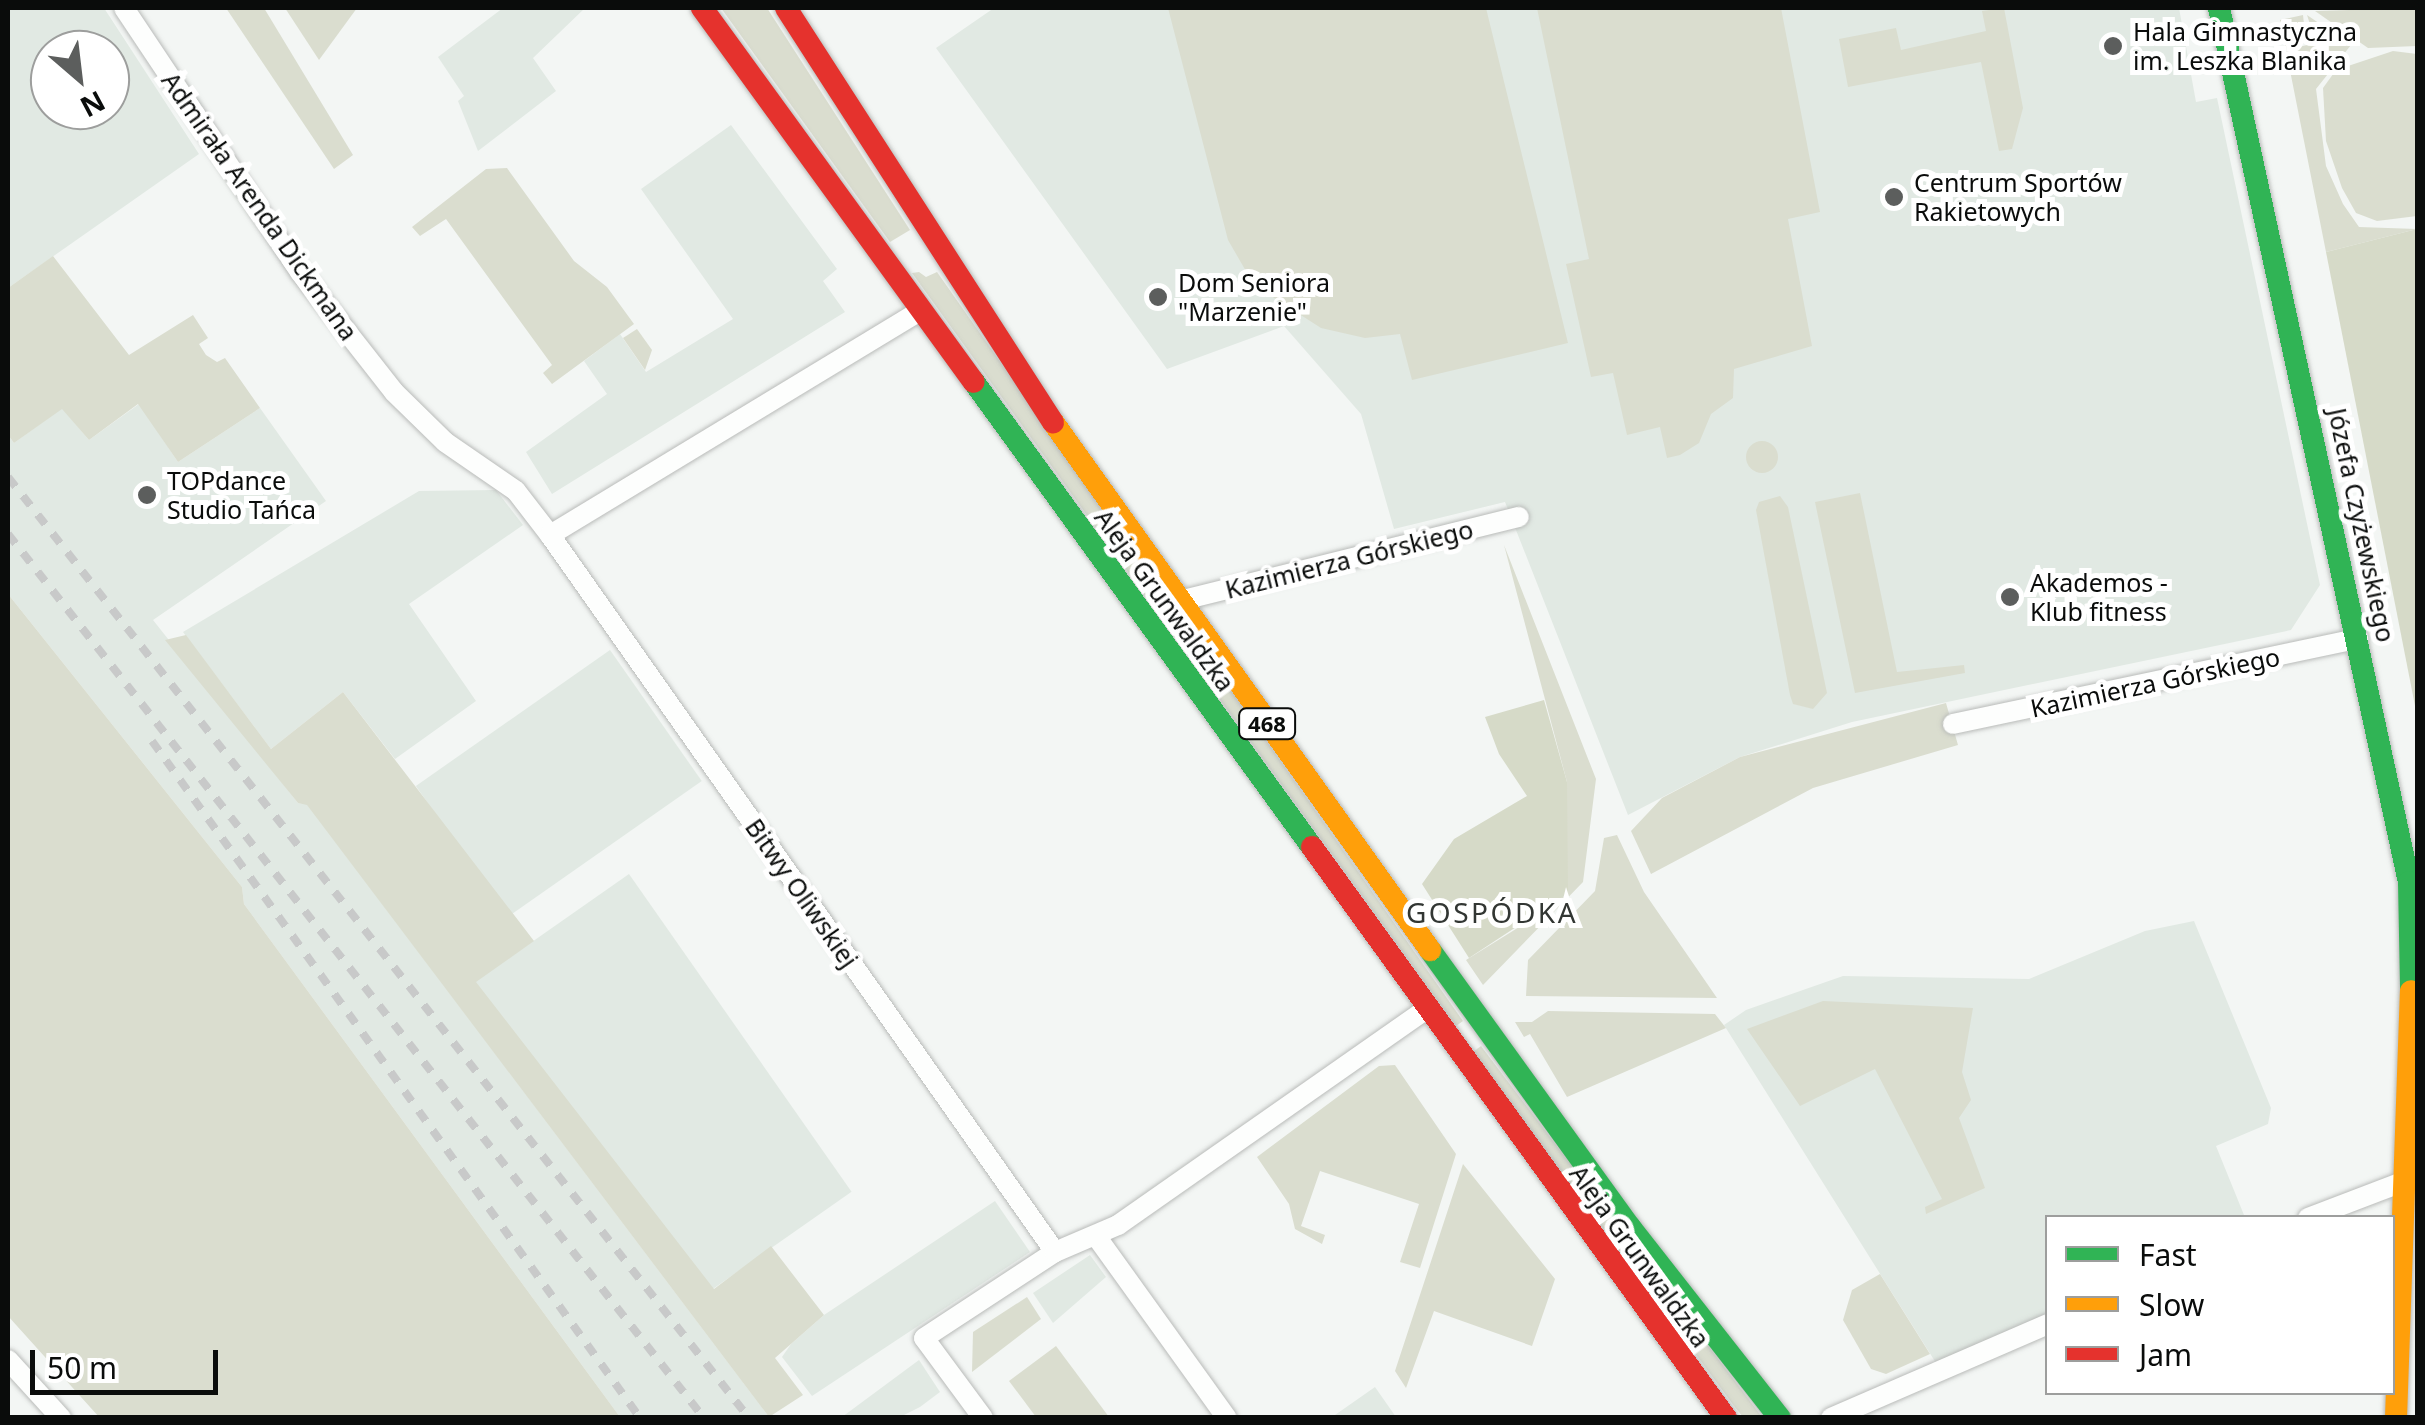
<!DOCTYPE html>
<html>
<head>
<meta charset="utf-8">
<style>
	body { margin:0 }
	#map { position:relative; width:2425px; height:1425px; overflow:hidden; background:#f3f6f4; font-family:"Noto Sans",sans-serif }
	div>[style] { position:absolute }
	.built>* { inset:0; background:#e1e9e3; transform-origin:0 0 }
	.green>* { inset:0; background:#daddcf }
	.round { border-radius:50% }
	.forest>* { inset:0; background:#d6dac8 }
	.roads { filter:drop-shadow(0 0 2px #b9bbb9) drop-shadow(0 0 2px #b9bbb9) }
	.street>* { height:20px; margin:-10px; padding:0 10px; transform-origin:10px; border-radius:10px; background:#fdfefd }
	.fast>* { height:22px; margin:-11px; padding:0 11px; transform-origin:11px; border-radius:11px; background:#30b455 }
	.slow>* { height:22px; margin:-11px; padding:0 11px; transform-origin:11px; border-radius:11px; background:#ff9f0a }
	.jam>* { height:22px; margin:-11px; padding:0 11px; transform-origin:11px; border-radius:11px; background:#e5322d }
	.rail>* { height:8px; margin-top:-4px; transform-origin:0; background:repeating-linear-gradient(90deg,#c8c9c9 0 12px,transparent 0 24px) }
	.dots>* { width:28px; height:28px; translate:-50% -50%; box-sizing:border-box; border:5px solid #fff; border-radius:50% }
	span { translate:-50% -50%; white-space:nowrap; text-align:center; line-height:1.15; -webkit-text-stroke:10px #fff; paint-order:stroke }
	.shield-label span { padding:2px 8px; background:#fff; border:2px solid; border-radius:8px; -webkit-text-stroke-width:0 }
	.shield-label { font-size:22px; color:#0a0c0b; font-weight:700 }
	.poi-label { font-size:25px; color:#0a0c0b }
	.left { translate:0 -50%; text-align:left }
	.street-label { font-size:25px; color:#0a0c0b }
	.neighbourhood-label { font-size:28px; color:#323633; letter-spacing:2.5px }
	.frame { position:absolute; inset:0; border:10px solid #0a0c0b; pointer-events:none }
	.legend { position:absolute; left:2045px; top:1215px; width:350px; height:180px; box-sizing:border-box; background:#fff; border:2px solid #9d9e9d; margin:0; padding:12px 18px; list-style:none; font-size:30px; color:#0a0c0b }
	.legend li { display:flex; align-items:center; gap:20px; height:50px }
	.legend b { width:50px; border:2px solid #9d9e9d }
	.north { position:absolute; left:30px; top:30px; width:100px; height:100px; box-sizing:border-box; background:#fff; border:2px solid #9d9e9d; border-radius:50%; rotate:152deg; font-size:28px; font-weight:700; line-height:40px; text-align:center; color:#0a0c0b }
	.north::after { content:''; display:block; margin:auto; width:35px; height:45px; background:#5c5e5d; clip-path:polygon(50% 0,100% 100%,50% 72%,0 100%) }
	.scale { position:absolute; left:30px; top:1350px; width:188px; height:45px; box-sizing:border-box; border:5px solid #0a0c0b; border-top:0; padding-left:12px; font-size:30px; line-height:35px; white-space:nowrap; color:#0a0c0b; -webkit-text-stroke:8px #fff; paint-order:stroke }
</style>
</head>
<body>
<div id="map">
	<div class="built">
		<i style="clip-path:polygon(evenodd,8px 8px,104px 8px,199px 154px,8px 288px,8px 8px,50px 50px,110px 50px,110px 110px,50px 110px,50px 50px)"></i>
		<i style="clip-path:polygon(503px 8px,585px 8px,533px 58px,556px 91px,478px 151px,458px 101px,464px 96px,438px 57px)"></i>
		<i style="clip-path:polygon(994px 8px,2179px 8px,2196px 102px,2217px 98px,2320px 585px,2291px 630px,1852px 722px,1740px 757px,1628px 815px,1505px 502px,1394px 529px,1361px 414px,1284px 326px,1167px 369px,936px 48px)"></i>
		<i style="clip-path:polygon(731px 125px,837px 269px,823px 281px,845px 312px,552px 494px,526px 452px,607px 394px,584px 361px,620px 334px,646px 372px,733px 319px,641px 189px)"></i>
		<i style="clip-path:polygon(139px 404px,178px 462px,260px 408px,326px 501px,153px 620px,298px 803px,307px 804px,769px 1417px,620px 1417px,244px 904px,242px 887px,8px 594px,8px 435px,14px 443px,62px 408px,89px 440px)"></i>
		<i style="clip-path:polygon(496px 490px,523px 525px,409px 604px,476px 701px,395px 759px,343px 692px,271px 749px,183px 632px,419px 491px)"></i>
		<i style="left:610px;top:650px;width:160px;height:237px;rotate:55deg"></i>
		<i style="left:629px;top:874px;width:388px;height:188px;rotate:55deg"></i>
		<i style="clip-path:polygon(2194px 921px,2271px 1108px,2268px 1124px,2216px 1146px,2244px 1215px,2048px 1218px,2047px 1314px,1936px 1363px,1724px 1025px,1746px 1010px,1843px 976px,2029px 979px,2145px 931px)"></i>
		<i style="clip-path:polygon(995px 1201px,1030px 1252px,812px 1396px,782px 1357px,791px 1344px,824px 1315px)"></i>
		<i style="clip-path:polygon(1090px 1255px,1106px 1277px,1053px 1323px,1033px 1293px)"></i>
		<i style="clip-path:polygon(919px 1360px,940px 1392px,920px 1407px,900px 1417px,842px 1417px)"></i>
		<i style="clip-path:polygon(1375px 1387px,1396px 1417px,1331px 1417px,1335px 1415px)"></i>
	</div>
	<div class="green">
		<i style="clip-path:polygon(226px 8px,264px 8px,353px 155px,334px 169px)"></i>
		<i style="clip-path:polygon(285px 8px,357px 8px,319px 60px)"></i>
		<i style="clip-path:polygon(721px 8px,767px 8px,910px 230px,890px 242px)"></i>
		<i style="clip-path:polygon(1168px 8px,1486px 8px,1568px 343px,1412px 380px,1400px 334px,1365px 338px,1321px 328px,1254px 285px,1228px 240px)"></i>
		<i style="clip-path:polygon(1537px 8px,1781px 8px,1820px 212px,1788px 219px,1812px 346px,1734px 369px,1733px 398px,1711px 414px,1699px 443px,1680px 455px,1667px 458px,1660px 427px,1627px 435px,1613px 373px,1591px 377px,1566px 264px,1589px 259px)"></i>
		<i style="clip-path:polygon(2004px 8px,2023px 108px,2012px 149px,1999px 151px,1981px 62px,1848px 87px,1839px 39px,1896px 28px,1901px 50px,1986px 31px,1982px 11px)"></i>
		<i style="clip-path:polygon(2418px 8px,2417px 46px,2368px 48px,2315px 11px)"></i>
		<i style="clip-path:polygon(2303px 15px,2304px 24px,2290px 27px,2294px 48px,2316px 43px,2307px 15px,2351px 45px,2316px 89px,2326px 166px,2343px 204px,2359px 227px,2417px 229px,2326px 252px,2280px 20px)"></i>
		<i style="clip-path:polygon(2393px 51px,2417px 54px,2417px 216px,2377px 221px,2356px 213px,2342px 188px,2326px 141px,2323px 88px,2336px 70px)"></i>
		<i style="clip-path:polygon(507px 168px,574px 261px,607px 287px,634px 324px,552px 384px,543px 373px,552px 365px,446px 219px,420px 236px,412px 227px,486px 169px)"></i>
		<i style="clip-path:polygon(53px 256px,129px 355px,193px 315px,208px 338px,199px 344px,206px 355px,217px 362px,225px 358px,260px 408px,178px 462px,138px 404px,89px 440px,62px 409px,14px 443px,8px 435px,8px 288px)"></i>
		<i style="clip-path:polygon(919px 272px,926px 277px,937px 272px,1463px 1021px,1456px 1026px,912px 273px)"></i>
		<i style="clip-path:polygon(637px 329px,652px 350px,645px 370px,623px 338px)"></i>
		<i class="round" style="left:1746px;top:441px;width:32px;height:32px"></i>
		<i style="clip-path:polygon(1860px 493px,1897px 672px,1964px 665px,1965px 673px,1855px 693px,1815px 502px)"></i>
		<i style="clip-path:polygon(1780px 496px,1788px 507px,1827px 693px,1813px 709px,1793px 704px,1790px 695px,1756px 510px,1759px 502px)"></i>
		<i style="clip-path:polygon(1504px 545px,1596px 779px,1583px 882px,1483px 985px,1466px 960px,1537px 916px,1567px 782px)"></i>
		<i style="clip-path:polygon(8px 594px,242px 887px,244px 904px,620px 1417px,99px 1417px,8px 1316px)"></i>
		<i style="clip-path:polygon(186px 635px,271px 749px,343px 692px,534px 941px,476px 982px,714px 1289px,771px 1246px,824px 1315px,775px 1358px,803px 1395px,769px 1417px,307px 805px,298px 803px,165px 640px)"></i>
		<i style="clip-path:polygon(1946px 703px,1958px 745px,1813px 788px,1651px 874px,1631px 831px,1662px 798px,1740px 757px)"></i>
		<i style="clip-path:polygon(1617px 835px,1644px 892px,1717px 998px,1526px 996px,1528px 960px,1595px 891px,1604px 838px)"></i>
		<i style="clip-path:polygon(1823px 1001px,1973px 1008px,1962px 1072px,1971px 1100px,1959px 1118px,1985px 1188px,1926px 1214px,1925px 1207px,1942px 1199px,1875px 1069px,1800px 1106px,1747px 1029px)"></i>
		<i style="clip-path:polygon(1548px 1011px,1715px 1014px,1726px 1028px,1567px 1097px,1530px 1034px,1524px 1037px,1515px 1022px,1532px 1022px)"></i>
		<i style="clip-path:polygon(1481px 1046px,1762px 1417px,1743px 1417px,1734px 1406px,1473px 1052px)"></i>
		<i style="clip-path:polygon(1395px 1065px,1456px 1154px,1420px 1268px,1400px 1262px,1419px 1204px,1320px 1171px,1301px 1226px,1325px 1235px,1322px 1244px,1295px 1229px,1289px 1204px,1257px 1157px,1379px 1066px)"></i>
		<i style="clip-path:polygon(1463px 1164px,1555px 1279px,1532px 1346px,1434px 1311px,1406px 1388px,1395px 1371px)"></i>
		<i style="clip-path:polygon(1880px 1274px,1930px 1354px,1886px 1374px,1871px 1369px,1843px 1320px,1852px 1290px)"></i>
		<i style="clip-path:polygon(1027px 1297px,1041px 1319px,972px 1372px,973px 1332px)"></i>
		<i style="clip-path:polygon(1056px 1346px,1109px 1417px,1036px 1417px,1009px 1381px)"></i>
	</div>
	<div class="forest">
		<i style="clip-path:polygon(2417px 229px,2418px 229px,2417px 716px,2326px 252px)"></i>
		<i style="clip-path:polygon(1544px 700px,1567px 782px,1568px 893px,1469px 958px,1422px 884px,1454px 839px,1527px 796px,1499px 754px,1485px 717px)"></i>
	</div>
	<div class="roads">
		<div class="street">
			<i style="left:124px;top:8px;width:317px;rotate:56.3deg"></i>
			<i style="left:300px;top:272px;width:152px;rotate:51.9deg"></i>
			<i style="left:394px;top:392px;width:71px;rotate:44.4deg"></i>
			<i style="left:445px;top:442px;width:86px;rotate:34.6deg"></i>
			<i style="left:516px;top:491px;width:56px;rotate:52.3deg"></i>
			<i style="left:550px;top:535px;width:877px;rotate:54.84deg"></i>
			<i style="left:550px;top:535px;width:434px;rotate:-31.2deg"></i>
			<i style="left:1179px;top:601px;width:350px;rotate:-13.9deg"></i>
			<i style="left:1953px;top:724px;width:414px;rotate:-11.9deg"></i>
			<i style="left:2308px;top:1218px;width:104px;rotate:-20.9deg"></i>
			<i style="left:1096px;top:1236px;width:224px;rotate:54.3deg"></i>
			<i style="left:8px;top:1360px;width:79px;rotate:47.6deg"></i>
			<i style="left:983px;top:1418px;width:99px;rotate:-126.4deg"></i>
			<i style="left:924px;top:1338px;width:157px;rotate:-33.3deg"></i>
			<i style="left:1055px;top:1252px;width:69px;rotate:-23.2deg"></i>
			<i style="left:1118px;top:1225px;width:376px;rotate:-35deg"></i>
			<i style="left:1831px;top:1418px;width:236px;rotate:-23.4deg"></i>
		</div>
		<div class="fast">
			<i style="left:2219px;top:8px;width:894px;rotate:77.74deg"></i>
			<i style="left:2409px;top:882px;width:109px;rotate:88.9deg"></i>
			<i style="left:974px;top:382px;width:575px;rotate:53.99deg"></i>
			<i style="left:1430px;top:950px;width:342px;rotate:54.2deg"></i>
			<i style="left:1630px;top:1227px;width:243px;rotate:51.9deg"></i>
		</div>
		<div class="slow">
			<i style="left:1053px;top:422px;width:649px;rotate:54.47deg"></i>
			<i style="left:2396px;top:1418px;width:427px;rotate:-88deg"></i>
		</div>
		<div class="jam">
			<i style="left:702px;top:8px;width:462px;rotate:54deg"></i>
			<i style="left:786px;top:8px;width:493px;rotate:57.2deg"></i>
			<i style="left:1312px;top:847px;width:705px;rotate:54.06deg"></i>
		</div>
	</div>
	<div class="rail">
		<i style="left:8px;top:477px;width:1198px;rotate:51.78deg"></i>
		<i style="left:8px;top:534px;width:1125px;rotate:51.79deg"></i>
		<i style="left:152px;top:741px;width:835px;rotate:54.21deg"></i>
	</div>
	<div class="dots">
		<i style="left:2113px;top:46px;background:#5c5e5d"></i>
		<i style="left:1894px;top:197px;background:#5c5e5d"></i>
		<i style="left:1158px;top:297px;background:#5c5e5d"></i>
		<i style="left:147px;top:495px;background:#5c5e5d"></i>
		<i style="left:2010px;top:597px;background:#5c5e5d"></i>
	</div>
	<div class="shield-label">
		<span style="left:1267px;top:724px">468</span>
	</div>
	<div class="poi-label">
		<span class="left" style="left:2133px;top:46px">Hala Gimnastyczna<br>im. Leszka Blanika</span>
		<span class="left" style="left:1914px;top:197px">Centrum Sportów<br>Rakietowych</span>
		<span class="left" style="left:1178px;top:297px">Dom Seniora<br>"Marzenie"</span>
		<span class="left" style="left:167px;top:495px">TOPdance<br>Studio Tańca</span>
		<span class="left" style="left:2030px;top:597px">Akademos -<br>Klub fitness</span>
	</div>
	<div class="street-label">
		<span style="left:260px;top:206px;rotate:55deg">Admirała Arenda Dickmana</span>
		<span style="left:2362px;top:525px;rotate:78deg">Józefa Czyżewskiego</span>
		<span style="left:1349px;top:559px;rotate:-14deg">Kazimierza Górskiego</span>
		<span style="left:1165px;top:600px;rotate:54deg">Aleja Grunwaldzka</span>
		<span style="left:2155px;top:682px;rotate:-12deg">Kazimierza Górskiego</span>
		<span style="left:802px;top:893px;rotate:55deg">Bitwy Oliwskiej</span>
		<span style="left:1640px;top:1256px;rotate:54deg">Aleja Grunwaldzka</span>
	</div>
	<div class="neighbourhood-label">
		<span style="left:1492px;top:912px">GOSPÓDKA</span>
	</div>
	<div class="frame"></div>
	<ul class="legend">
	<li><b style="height:12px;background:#30b455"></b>Fast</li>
	<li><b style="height:12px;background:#ff9f0a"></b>Slow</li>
	<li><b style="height:12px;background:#e5322d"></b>Jam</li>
	</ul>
	<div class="north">N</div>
	<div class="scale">50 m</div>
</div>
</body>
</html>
